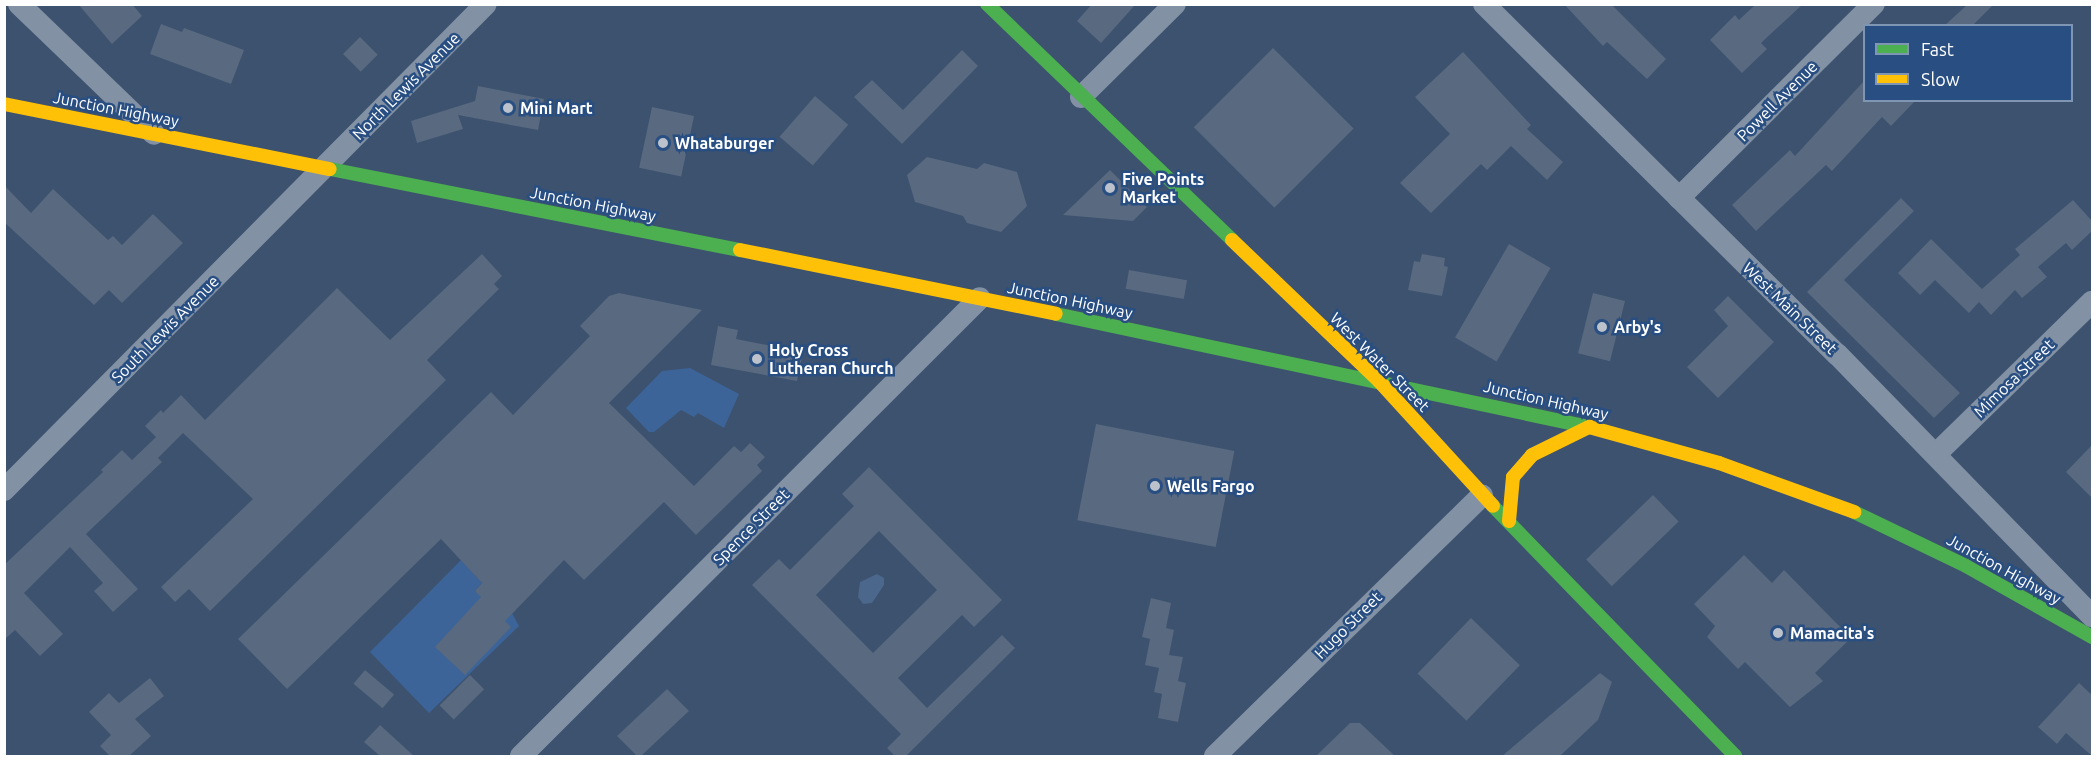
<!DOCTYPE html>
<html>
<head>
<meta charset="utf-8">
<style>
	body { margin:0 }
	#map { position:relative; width:2097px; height:761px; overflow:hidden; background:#3c526e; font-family:Ubuntu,sans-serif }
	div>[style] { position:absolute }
	.green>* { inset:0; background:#3d6498 }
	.water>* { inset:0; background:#4c678c }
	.building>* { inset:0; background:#586980; transform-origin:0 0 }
	.street>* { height:22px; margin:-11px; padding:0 11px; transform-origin:11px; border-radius:11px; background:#8291a4 }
	.fast>* { height:14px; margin:-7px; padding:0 7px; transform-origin:7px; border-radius:7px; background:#4caf50 }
	.slow>* { height:14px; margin:-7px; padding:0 7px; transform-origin:7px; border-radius:7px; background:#ffc107 }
	.dots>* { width:16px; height:16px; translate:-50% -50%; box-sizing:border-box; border:3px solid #284e82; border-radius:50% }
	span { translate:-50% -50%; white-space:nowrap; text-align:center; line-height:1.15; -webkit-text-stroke:5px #284e82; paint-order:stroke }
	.street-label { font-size:16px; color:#fff }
	.poi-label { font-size:16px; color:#fff; font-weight:700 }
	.left { translate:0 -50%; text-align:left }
	.frame { position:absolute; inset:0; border:6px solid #fff; pointer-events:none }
	.legend { position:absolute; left:1863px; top:24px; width:210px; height:78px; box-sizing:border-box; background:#284e82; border:2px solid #7e95b4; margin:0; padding:8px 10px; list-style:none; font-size:18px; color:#fff }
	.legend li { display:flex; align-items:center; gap:12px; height:30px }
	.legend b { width:30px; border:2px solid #7e95b4 }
</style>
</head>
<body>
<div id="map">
	<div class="green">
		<i style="clip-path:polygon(690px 368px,739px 394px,724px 428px,698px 413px,694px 417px,681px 410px,654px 432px,649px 432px,626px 408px,662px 371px)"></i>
		<i style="clip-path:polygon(461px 560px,482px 583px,475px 591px,487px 602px,512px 613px,519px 626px,429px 713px,370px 652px)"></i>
	</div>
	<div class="water">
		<i style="clip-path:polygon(877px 574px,884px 578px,884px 585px,872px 603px,863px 604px,858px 597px,860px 582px)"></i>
	</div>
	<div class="building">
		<i style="clip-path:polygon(78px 4px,132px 4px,142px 16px,112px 44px)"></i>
		<i style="clip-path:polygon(1092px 4px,1136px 4px,1101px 43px,1077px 21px)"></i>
		<i style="clip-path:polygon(1564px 4px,1611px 4px,1666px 59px,1647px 79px,1607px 42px,1603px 46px)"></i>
		<i style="clip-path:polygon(1756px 4px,1803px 4px,1761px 43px,1767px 49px,1742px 73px,1710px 40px,1735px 15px,1739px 20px)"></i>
		<i style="clip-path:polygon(1968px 4px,1994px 4px,1972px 26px,1944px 26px)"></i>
		<i style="clip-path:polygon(161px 24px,182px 32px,184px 28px,244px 50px,231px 84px,150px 54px)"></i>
		<i style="left:360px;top:37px;width:25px;height:24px;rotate:45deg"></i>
		<i style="left:1273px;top:48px;width:114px;height:112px;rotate:45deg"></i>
		<i style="clip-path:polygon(962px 50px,978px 66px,902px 144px,854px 97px,872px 80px,903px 110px)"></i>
		<i style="clip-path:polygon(1463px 52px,1531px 125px,1527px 129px,1563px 162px,1547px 180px,1511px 146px,1487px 170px,1481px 164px,1431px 213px,1400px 183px,1450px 134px,1415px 97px)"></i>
		<i style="clip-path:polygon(1864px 81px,1864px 100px,1916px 100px,1891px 126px,1882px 117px,1832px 171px,1826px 165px,1756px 231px,1732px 205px,1790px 150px,1795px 156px)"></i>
		<i style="clip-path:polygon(478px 86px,544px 99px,538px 130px,458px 115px,463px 129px,417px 143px,411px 121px,475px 101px)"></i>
		<i style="left:815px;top:96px;width:44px;height:54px;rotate:41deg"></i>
		<i style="left:652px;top:107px;width:43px;height:62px;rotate:12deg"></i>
		<i style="clip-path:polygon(927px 157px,977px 169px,984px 163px,1017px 172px,1027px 206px,1001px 232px,967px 223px,963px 216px,915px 202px,907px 175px)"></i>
		<i style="clip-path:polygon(1110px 170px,1147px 207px,1133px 221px,1063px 215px)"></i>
		<i style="clip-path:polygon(4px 185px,31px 213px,53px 189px,108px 240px,113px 236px,122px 245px,153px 214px,183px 243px,122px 303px,109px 290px,94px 305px,4px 222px)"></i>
		<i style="clip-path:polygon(1901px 198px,1914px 211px,1844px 280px,1960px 393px,1934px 418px,1807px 292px)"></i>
		<i style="clip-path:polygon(2073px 200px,2092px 221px,2092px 231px,2072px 250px,2066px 243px,2038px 267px,2047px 277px,2022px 298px,2015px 290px,1991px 315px,1979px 302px,1969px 313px,1935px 280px,1920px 295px,1898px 273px,1931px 239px,1982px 289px,2020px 255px,2015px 249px)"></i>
		<i style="left:1509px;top:244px;width:48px;height:108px;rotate:30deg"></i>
		<i style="clip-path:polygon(482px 254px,502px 276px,494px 284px,499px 289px,427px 360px,446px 380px,210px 611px,189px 589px,175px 602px,161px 587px,253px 499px,183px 433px,158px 458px,162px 462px,86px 534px,138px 589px,113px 612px,94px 591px,103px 583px,70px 547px,24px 593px,63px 634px,40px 656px,15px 630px,4px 640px,4px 565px,103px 472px,101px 470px,122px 450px,132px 460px,156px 437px,145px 426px,161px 410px,163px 413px,181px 395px,205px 420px,337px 288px,390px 340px)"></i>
		<i style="clip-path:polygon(1422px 254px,1445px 258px,1444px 266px,1448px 267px,1442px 296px,1408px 290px,1414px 261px,1420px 262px)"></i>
		<i style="left:1129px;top:270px;width:59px;height:19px;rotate:10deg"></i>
		<i style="clip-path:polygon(619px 293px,702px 310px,609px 403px,694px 486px,734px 446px,741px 452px,750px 443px,765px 457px,757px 465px,762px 471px,696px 535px,664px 502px,584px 580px,564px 560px,505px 621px,511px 627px,465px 675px,435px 647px,481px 597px,475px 591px,482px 583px,441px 539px,287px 689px,238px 639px,491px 392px,513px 415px,590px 336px,580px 326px,609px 296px)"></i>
		<i style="left:1593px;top:293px;width:33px;height:62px;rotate:14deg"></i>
		<i style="clip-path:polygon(1728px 296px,1774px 342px,1718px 398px,1687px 367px,1728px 326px,1714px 310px)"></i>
		<i style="clip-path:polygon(718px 326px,738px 330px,736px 339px,803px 352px,797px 381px,711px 365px)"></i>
		<i style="left:1096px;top:424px;width:141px;height:98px;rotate:11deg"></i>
		<i style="clip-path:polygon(2092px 445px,2092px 498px,2066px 472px)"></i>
		<i style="clip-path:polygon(evenodd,869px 467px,1002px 600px,974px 627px,962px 615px,898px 678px,927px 708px,1002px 635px,1015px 648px,906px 756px,895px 756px,887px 748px,901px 734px,752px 585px,779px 559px,790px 570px,854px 506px,842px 494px,869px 467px,879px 531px,937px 590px,873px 653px,816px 595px,879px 531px)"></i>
		<i style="left:1653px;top:495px;width:37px;height:93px;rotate:46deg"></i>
		<i style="clip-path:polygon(1744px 555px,1772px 583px,1784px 570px,1851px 638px,1815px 673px,1823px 681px,1790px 707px,1745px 662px,1738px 669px,1707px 637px,1715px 626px,1694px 604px)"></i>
		<i style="clip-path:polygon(1151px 598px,1171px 603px,1166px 628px,1174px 630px,1169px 655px,1183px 657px,1178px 681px,1186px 683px,1178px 722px,1158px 718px,1162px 694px,1154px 692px,1159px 668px,1145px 665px,1150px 639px,1142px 637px)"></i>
		<i style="left:1471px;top:618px;width:68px;height:77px;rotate:44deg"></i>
		<i style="left:365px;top:670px;width:38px;height:18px;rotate:40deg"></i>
		<i style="clip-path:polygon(1600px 673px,1612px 682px,1598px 720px,1560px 756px,1502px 756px)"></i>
		<i style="left:470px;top:675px;width:20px;height:43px;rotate:45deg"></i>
		<i style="clip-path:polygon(150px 678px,164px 696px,135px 719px,151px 736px,129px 756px,110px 756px,100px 746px,111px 735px,89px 712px,109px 693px,119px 703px)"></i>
		<i style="clip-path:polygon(2079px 683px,2092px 695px,2092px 756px,2066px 733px,2057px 744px,2038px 727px)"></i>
		<i style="clip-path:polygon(667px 689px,689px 711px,641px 756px,637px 756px,617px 736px)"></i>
		<i style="clip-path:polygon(1350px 723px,1360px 723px,1395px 756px,1316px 756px)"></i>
		<i style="clip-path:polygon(380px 725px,414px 756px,380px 756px,364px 742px)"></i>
	</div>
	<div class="street">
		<i style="left:19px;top:4px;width:187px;rotate:43.9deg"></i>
		<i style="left:1484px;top:4px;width:497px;rotate:44.8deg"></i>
		<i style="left:1837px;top:354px;width:366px;rotate:45.8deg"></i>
		<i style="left:1081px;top:97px;width:132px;rotate:-44.7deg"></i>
		<i style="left:1679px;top:198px;width:275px;rotate:-44.9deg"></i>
		<i style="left:1936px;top:454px;width:218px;rotate:-44.3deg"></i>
		<i style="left:4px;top:490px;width:684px;rotate:-45.24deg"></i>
		<i style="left:521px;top:756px;width:648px;rotate:-44.94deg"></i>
		<i style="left:1215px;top:756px;width:373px;rotate:-44.3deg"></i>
	</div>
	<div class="fast">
		<i style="left:987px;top:4px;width:340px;rotate:43.9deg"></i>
		<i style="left:330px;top:169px;width:418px;rotate:11.2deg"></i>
		<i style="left:1056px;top:314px;width:545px;rotate:11.97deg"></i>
		<i style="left:1493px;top:506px;width:348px;rotate:45.9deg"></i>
		<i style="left:1854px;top:512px;width:124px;rotate:25.7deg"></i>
		<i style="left:1966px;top:566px;width:145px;rotate:29.4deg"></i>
	</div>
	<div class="slow">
		<i style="left:4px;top:104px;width:332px;rotate:11.3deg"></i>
		<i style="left:1232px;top:240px;width:204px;rotate:43.8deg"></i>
		<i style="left:1379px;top:381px;width:169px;rotate:47.6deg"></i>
		<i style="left:740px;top:250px;width:322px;rotate:11.4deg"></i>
		<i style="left:1589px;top:427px;width:135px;rotate:15.5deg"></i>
		<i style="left:1719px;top:463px;width:144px;rotate:19.9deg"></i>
		<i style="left:1509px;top:521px;width:44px;rotate:-84.8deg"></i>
		<i style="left:1513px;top:477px;width:29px;rotate:-49deg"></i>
		<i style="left:1532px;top:455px;width:64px;rotate:-26.2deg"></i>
	</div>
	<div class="dots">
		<i style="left:508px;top:108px;background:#bbc2cc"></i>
		<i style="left:663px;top:143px;background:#bbc2cc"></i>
		<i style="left:1110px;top:188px;background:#bbc2cc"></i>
		<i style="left:1602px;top:327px;background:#bbc2cc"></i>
		<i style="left:757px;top:359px;background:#bbc2cc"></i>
		<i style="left:1155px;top:486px;background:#bbc2cc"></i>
		<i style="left:1778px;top:633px;background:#bbc2cc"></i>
	</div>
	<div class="street-label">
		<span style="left:406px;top:86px;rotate:-45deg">North Lewis Avenue</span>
		<span style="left:1777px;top:101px;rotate:-45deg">Powell Avenue</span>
		<span style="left:116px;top:109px;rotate:11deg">Junction Highway</span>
		<span style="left:593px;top:204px;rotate:11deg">Junction Highway</span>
		<span style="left:1070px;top:300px;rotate:12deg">Junction Highway</span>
		<span style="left:1790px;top:308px;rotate:44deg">West Main Street</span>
		<span style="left:165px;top:329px;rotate:-45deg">South Lewis Avenue</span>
		<span style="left:1380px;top:362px;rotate:45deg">West Water Street</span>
		<span style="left:2014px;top:378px;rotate:-44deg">Mimosa Street</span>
		<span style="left:1546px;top:400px;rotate:13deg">Junction Highway</span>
		<span style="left:751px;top:527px;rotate:-45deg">Spence Street</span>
		<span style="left:2004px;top:569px;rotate:29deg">Junction Highway</span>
		<span style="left:1348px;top:625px;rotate:-45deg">Hugo Street</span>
	</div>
	<div class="poi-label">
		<span class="left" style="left:520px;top:108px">Mini Mart</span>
		<span class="left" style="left:675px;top:143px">Whataburger</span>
		<span class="left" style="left:1122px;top:188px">Five Points<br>Market</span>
		<span class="left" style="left:1614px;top:327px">Arby's</span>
		<span class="left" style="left:769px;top:359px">Holy Cross<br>Lutheran Church</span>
		<span class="left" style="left:1167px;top:486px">Wells Fargo</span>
		<span class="left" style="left:1790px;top:633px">Mamacita's</span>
	</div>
	<div class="frame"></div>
	<ul class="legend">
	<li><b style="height:8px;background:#4caf50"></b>Fast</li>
	<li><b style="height:8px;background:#ffc107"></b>Slow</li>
	</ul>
</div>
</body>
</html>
